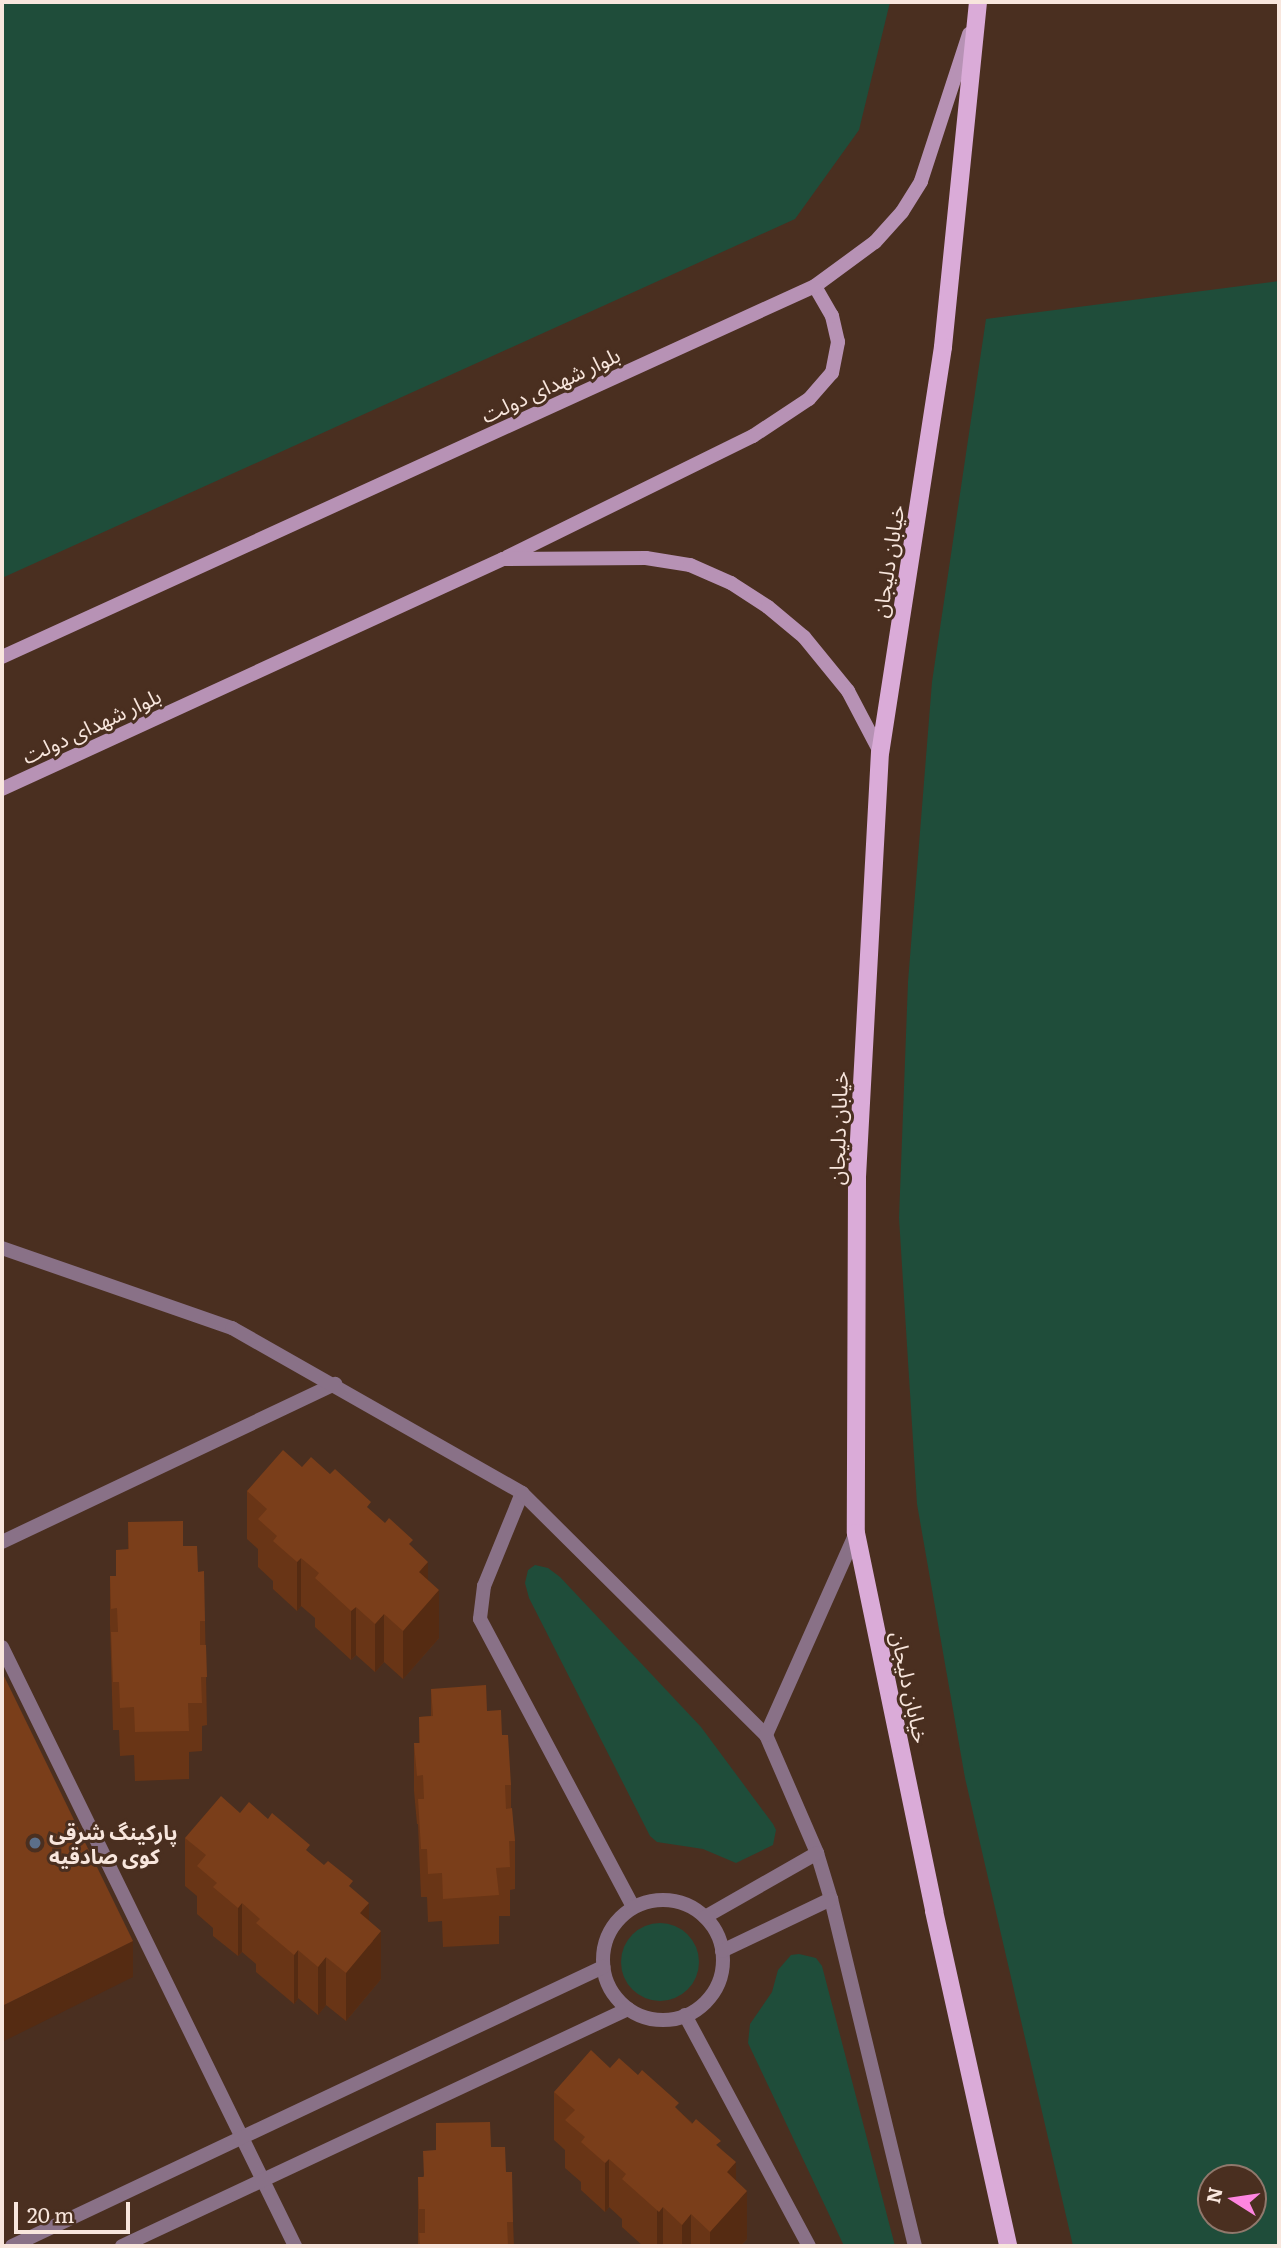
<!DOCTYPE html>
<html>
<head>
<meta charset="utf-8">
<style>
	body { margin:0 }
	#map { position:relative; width:1281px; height:2248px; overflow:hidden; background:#4a2f20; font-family:Literata,"Noto Sans Arabic",serif }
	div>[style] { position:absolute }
	.green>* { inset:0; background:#1f4d3a }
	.round { border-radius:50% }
	.minor>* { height:14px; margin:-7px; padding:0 7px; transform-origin:7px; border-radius:7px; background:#897187 }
	.tertiary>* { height:14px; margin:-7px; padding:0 7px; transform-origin:7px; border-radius:7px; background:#897187 }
	.tertiary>.ring { margin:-7px; padding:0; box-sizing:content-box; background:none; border:14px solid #897187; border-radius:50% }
	.secondary>* { height:14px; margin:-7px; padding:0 7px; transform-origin:7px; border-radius:7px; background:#b792b5 }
	.primary>* { height:18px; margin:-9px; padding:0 9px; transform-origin:9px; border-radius:9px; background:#daabd8 }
	.wall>* { inset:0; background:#693516 }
	.shaded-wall>* { inset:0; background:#552b12; transform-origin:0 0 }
	.building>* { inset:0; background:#7a3e1a }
	.dots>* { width:19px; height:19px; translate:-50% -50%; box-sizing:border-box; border:4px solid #4a2f20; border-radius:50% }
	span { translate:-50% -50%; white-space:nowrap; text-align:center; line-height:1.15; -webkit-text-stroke:6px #4a2f20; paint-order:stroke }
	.street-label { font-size:21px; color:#f8e6dd }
	.poi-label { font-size:21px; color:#f8e6dd; font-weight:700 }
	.left { translate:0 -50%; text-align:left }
	.frame { position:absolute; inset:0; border:4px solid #f8e6dd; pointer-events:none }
	.north { position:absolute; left:1197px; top:2164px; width:70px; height:70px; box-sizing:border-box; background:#4a2f20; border:2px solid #90786c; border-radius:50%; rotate:282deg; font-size:19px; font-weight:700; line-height:28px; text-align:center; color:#f8e6dd }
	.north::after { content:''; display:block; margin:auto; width:24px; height:32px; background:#fe85e0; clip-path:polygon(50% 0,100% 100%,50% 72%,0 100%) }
	.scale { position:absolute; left:14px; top:2202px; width:116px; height:32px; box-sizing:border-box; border:4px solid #f8e6dd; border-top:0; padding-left:9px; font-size:21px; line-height:24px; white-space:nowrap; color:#f8e6dd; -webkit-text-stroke:5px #4a2f20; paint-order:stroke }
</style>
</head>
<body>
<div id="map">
	<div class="green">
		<i style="clip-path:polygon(6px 2px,890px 2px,859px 130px,795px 219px,2px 578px,2px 4px)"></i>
		<i style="clip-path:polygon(evenodd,1279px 281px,1279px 2246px,1073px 2246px,965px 1778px,917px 1504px,899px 1218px,908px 982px,932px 682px,986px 319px,1279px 281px,1211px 2178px,1253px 2178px,1253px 2220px,1211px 2220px,1211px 2178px)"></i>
		<i style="clip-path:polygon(535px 1565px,548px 1568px,560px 1577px,701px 1727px,773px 1824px,776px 1830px,773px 1845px,736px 1863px,703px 1849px,657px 1842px,650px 1836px,529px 1598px,525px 1583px,528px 1570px)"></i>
		<i class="round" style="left:621px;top:1923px;width:78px;height:78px"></i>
		<i style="clip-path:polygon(799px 1954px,816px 1958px,822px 1966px,895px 2246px,844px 2246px,748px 2043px,750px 2024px,772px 1992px,778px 1970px,791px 1955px)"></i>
	</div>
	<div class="minor">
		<i style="left:522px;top:1493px;width:100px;rotate:112.2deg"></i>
		<i style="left:484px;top:1586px;width:33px;rotate:97deg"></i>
		<i style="left:480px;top:1619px;width:326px;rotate:62deg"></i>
		<i style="left:2px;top:1542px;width:369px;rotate:-25.4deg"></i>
		<i style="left:2px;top:1647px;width:667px;rotate:63.93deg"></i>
		<i style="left:685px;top:2015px;width:262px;rotate:61.8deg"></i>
	</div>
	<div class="tertiary">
		<i style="left:2px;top:1248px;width:244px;rotate:19.2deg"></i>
		<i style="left:232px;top:1328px;width:334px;rotate:29.6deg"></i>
		<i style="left:522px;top:1493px;width:344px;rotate:44.8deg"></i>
		<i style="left:766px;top:1735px;width:129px;rotate:66.6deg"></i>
		<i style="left:817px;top:1853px;width:48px;rotate:73.1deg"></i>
		<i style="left:831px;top:1899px;width:357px;rotate:76.4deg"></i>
		<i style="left:766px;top:1735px;width:221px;rotate:-66deg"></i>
		<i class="ring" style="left:603px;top:1900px;width:106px;height:106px"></i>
		<i style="left:705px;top:1917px;width:129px;rotate:-29.7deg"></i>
		<i style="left:722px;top:1951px;width:121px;rotate:-25.5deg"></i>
		<i style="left:12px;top:2246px;width:654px;rotate:-25.27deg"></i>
		<i style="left:122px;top:2246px;width:559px;rotate:-25.1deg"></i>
	</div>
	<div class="secondary">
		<i style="left:507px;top:557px;width:274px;rotate:-26.2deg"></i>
		<i style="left:753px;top:436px;width:67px;rotate:-33.5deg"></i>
		<i style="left:809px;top:399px;width:35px;rotate:-49deg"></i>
		<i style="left:832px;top:373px;width:32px;rotate:-79deg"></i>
		<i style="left:838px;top:342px;width:27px;rotate:-103deg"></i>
		<i style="left:832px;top:316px;width:34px;rotate:-120deg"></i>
		<i style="left:2px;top:657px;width:894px;rotate:-24.53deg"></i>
		<i style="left:815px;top:286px;width:74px;rotate:-36.3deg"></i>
		<i style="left:875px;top:242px;width:40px;rotate:-48deg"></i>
		<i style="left:902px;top:212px;width:36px;rotate:-58deg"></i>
		<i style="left:921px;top:181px;width:155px;rotate:-71.9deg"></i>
		<i style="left:2px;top:789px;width:551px;rotate:-24.66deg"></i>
		<i style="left:503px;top:559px;width:143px;rotate:-0.4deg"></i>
		<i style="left:646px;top:558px;width:45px;rotate:9deg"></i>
		<i style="left:690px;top:565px;width:45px;rotate:23.7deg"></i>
		<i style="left:731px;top:583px;width:44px;rotate:33deg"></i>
		<i style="left:768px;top:607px;width:47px;rotate:39.8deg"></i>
		<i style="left:804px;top:637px;width:70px;rotate:50.8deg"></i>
		<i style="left:848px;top:691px;width:69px;rotate:62.3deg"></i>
	</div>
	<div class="primary">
		<i style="left:978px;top:2px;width:347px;rotate:95.8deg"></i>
		<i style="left:943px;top:347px;width:410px;rotate:98.8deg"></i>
		<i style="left:880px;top:752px;width:428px;rotate:93.1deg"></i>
		<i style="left:857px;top:1179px;width:354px;rotate:90.2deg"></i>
		<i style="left:856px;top:1533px;width:386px;rotate:78.3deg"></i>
		<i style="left:934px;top:1911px;width:343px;rotate:77.5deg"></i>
	</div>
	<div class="wall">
		<i style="clip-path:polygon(302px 1467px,371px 1511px,413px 1548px,428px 1580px,439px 1638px,403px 1679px,384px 1662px,375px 1672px,356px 1655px,351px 1660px,315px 1627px,315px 1618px,301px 1606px,297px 1611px,273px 1589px,273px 1581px,258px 1567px,258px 1549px,247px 1539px,247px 1491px)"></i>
		<i style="clip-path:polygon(128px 1522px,183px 1546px,198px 1572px,205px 1621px,207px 1725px,202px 1726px,202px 1751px,189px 1752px,189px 1779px,135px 1781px,134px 1755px,120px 1756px,119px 1730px,113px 1730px,110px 1624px,110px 1576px,116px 1576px,128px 1549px)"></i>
		<i style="clip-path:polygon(431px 1689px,487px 1711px,502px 1735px,511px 1785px,511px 1808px,515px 1841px,515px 1889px,510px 1890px,510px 1916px,499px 1916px,499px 1944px,443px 1947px,442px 1921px,428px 1922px,427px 1897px,421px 1897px,418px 1824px,417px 1824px,414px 1791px,414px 1743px,419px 1743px,419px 1717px,431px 1716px)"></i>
		<i style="clip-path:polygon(240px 1813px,310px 1854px,353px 1890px,369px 1920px,381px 1979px,346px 2021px,326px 2005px,318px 2015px,298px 1998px,294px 2004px,256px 1972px,256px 1964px,242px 1952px,238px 1956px,213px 1936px,213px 1928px,197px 1914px,197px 1896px,185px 1886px,185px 1838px)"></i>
		<i style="clip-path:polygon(610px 2068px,679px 2111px,721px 2149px,736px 2181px,747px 2239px,740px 2246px,643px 2246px,622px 2227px,622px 2219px,609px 2207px,605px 2212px,581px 2190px,581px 2182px,565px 2168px,565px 2150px,554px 2140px,554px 2092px)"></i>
		<i style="clip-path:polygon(436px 2123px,491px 2147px,506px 2172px,513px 2222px,514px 2246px,418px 2246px,418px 2177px,423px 2177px,436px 2151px)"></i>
	</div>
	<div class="shaded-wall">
		<i style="clip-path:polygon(301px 1558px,301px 1606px,297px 1611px,297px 1562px)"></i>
		<i style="clip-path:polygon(428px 1562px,428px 1602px,439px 1590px,439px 1638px,403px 1679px,403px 1631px,419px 1572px)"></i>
		<i style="clip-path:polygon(356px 1607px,356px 1655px,351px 1660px,351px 1611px)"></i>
		<i style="clip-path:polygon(384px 1614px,384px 1662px,375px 1672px,375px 1624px)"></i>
		<i style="clip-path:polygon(242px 1903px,242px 1952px,238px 1956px,238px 1908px)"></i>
		<i style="clip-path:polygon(369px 1903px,369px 1946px,381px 1931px,381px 1979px,346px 2021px,346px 1973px,360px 1913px)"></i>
		<i style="clip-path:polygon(133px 1941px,133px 1977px,2px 2042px,2px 2006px)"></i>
		<i style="clip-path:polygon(298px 1950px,298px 1998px,294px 2004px,294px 1955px)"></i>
		<i style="clip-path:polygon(326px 1957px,326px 2005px,318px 2015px,318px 1967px)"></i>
		<i style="clip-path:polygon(609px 2159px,609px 2207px,605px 2212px,605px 2163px)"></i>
		<i style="clip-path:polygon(736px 2162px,736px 2203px,747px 2191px,747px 2239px,740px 2246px,710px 2246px,710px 2232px,727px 2172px)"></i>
		<i style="left:663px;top:2207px;width:39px;height:6px;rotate:90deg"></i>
		<i style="clip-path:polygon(691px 2214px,691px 2246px,682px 2246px,682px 2225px)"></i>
	</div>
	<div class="building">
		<i style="clip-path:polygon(283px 1450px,302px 1467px,311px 1457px,330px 1474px,335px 1469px,371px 1502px,367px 1507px,385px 1523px,389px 1518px,413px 1540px,409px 1544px,428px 1562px,419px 1572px,439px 1590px,403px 1631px,384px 1614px,375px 1624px,356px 1607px,351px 1611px,315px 1578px,319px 1573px,301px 1558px,297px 1562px,273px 1541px,277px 1536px,258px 1519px,267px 1509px,247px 1491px)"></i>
		<i style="clip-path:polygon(183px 1521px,183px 1546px,197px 1546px,198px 1572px,204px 1571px,205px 1621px,200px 1621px,200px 1645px,206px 1645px,207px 1677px,201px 1677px,202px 1703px,188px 1703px,189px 1731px,135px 1732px,134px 1707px,120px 1708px,119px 1682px,113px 1682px,111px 1632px,118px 1632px,117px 1608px,111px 1609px,110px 1576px,116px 1576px,116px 1550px,129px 1549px,128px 1522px)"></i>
		<i style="clip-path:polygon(2px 1672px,133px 1941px,2px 2006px)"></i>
		<i style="clip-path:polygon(486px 1685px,487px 1711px,501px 1710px,502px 1735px,508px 1735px,511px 1785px,505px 1785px,506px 1809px,512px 1808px,515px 1841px,509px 1841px,510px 1867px,496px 1868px,499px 1895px,443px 1899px,442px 1873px,428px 1874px,427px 1849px,421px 1849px,418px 1799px,424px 1799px,423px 1775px,417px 1776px,414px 1743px,420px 1743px,419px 1717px,433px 1716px,431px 1689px)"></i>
		<i style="clip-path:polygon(221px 1796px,240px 1813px,249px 1802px,268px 1819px,272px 1813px,310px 1845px,306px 1850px,324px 1865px,328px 1861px,353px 1881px,349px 1886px,369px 1903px,360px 1913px,381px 1931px,346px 1973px,326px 1957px,318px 1967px,298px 1950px,294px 1955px,256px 1923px,260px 1919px,242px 1903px,238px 1908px,213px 1887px,217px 1883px,197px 1866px,206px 1855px,185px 1838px)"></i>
		<i style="clip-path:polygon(591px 2050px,610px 2068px,619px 2058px,638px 2075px,642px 2070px,679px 2103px,675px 2107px,692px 2124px,696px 2119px,721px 2141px,716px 2145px,736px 2162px,727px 2172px,747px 2191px,710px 2232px,691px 2214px,682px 2225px,663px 2207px,659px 2212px,622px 2179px,626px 2174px,609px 2159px,605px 2163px,581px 2142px,585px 2137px,565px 2120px,575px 2110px,554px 2092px)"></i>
		<i style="clip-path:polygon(490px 2122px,491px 2147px,505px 2147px,506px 2172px,512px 2172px,513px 2222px,507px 2222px,508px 2246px,514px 2245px,514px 2246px,420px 2246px,419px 2233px,425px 2233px,425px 2209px,419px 2209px,418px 2177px,424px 2177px,423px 2151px,436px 2150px,436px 2123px)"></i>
	</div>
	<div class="dots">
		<i style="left:35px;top:1843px;background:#5c6f8a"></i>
	</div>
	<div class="street-label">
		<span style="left:550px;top:384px;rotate:-25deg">بلوار شهدای دولت</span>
		<span style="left:887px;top:561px;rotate:-81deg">خیابان دلیجان</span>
		<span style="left:91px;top:725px;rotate:-25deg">بلوار شهدای دولت</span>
		<span style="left:837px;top:1128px;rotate:-88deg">خیابان دلیجان</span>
		<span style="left:911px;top:1687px;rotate:78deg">خیابان دلیجان</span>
	</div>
	<div class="poi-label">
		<span class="left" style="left:49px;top:1843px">پارکینگ شرقی<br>کوی صادقیه</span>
	</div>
	<div class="frame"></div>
	<div class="north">N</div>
	<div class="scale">20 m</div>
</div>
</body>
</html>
